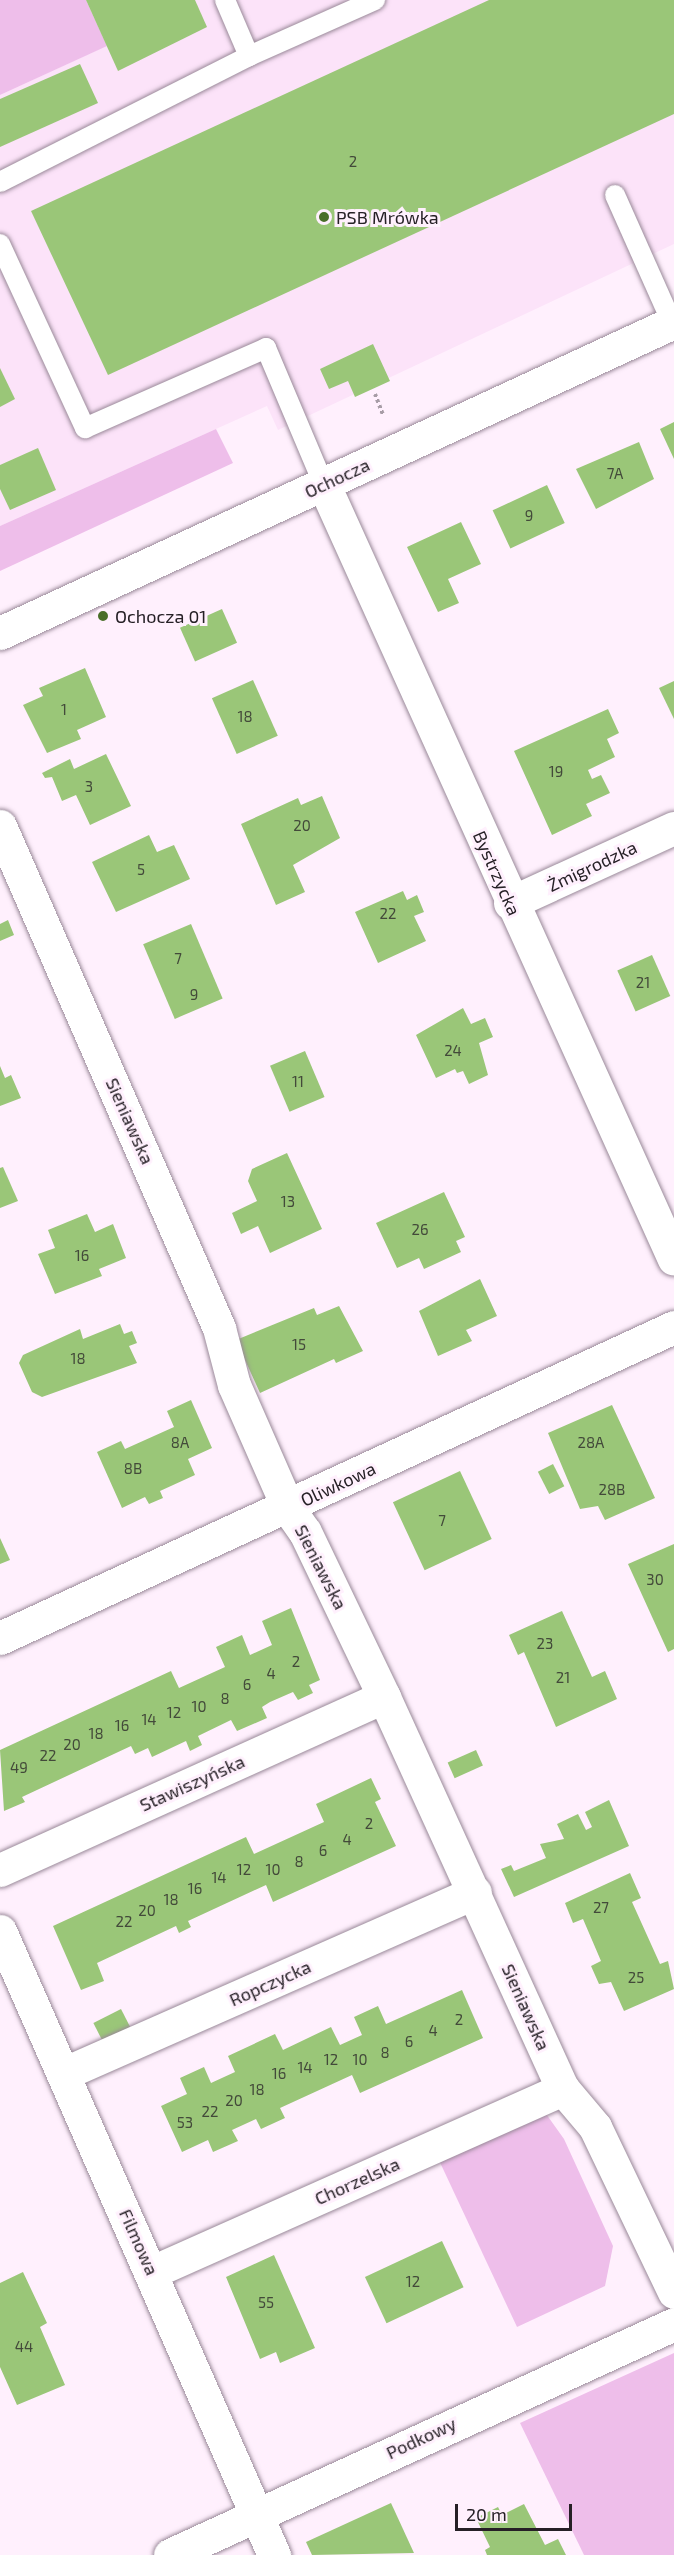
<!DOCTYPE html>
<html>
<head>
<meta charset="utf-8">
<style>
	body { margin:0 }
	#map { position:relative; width:674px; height:2555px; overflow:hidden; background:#fff0fd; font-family:"Exo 2",sans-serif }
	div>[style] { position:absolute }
	.built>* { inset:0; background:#fce3f9 }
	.green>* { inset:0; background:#eebeea }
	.building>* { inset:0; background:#9ac678; transform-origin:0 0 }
	.path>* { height:4px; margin-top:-2px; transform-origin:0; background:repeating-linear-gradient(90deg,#a79ca6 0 3px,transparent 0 6px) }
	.roads { filter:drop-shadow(0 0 2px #9a8999) drop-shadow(0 0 2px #9a8999) }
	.lane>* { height:20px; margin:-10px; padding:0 10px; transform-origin:10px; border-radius:10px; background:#fff }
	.street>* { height:33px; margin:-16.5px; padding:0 16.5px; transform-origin:16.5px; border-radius:16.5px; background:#fff }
	.secondary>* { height:33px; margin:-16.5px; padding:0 16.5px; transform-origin:16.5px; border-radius:16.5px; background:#fff }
	.dots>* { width:16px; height:16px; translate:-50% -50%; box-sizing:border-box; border:3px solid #fff0fd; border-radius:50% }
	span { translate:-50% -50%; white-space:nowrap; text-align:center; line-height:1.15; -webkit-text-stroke:6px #fff0fd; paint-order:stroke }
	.number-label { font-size:15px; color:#434a3a }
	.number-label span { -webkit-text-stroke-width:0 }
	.poi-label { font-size:18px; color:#262026 }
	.left { translate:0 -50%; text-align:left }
	.street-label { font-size:18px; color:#262026 }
	.scale { position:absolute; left:455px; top:2504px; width:117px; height:27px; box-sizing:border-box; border:3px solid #262026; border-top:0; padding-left:8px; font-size:18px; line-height:21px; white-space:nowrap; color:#262026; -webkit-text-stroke:4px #fff0fd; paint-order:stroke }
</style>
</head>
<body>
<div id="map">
	<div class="built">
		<i style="clip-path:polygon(86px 0,674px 0,674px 244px,278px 430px,267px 406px,0 526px,0 95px,106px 46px)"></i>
	</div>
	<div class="green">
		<i style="clip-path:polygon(0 0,86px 0,107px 46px,0 95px)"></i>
		<i style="clip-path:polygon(216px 429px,233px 463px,0 571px,0 526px)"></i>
		<i style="clip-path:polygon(544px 2111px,564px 2139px,613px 2246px,605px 2286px,517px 2327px,437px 2156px)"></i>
		<i style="clip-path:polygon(674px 2353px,674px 2555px,584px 2555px,520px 2423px)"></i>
	</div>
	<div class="building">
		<i style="clip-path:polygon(86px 0,195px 0,207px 27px,118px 71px)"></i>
		<i style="clip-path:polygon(489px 0,674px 0,674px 114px,108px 375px,31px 211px)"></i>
		<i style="clip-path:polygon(80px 64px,98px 103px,0 147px,0 99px)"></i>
		<i style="clip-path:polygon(373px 344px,390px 381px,355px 397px,348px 381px,329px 389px,320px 369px)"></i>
		<i style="clip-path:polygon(0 368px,15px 399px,0 407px)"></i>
		<i style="clip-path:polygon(674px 422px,674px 459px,660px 429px)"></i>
		<i style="clip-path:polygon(639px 442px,654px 479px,596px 509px,576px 469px)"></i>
		<i style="clip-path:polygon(38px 448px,56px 490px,10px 510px,0 489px,0 465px)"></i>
		<i style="left:547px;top:485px;width:42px;height:60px;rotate:65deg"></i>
		<i style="clip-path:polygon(461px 522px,481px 564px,448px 579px,459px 603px,438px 612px,407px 547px)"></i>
		<i style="left:222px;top:609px;width:37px;height:46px;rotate:66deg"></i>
		<i style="clip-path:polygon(85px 668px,106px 717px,77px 730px,81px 739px,47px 753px,23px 705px,43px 696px,39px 688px)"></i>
		<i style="left:253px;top:680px;width:61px;height:45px;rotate:66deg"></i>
		<i style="clip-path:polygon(674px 681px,674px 719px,659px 688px)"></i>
		<i style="clip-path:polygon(608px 709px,619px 733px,607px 739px,615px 757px,588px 770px,592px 779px,601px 775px,610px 793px,586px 804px,592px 816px,552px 835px,514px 751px)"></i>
		<i style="clip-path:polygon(106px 754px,131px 806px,90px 825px,76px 795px,62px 801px,52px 777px,45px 778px,42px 773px,70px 759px,74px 769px)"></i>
		<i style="clip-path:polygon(322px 796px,340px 838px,293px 865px,305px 892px,276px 905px,241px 824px,298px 798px,301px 805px)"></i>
		<i style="clip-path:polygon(149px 835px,157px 852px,174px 845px,190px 879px,116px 912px,92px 862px)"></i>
		<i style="clip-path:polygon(403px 891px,407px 900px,417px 895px,424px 912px,414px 916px,426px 941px,378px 963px,355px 912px)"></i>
		<i style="clip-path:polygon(8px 920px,14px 935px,0 941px,0 924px)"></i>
		<i style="left:191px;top:924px;width:81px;height:52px;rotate:67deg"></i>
		<i style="left:652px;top:955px;width:45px;height:38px;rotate:66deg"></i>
		<i style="clip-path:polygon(463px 1008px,471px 1024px,485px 1018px,493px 1037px,479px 1043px,488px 1075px,469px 1084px,463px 1071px,457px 1073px,455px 1069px,436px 1078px,416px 1035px)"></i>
		<i style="left:305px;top:1051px;width:50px;height:38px;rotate:67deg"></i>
		<i style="clip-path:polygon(0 1066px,5px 1078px,11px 1075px,21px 1098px,0 1106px)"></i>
		<i style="clip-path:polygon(287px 1153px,322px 1229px,270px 1253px,258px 1226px,241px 1234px,232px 1213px,257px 1201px,248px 1181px,252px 1169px)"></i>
		<i style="clip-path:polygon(3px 1167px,18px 1201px,0 1208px,0 1168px)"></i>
		<i style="clip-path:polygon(444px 1192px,465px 1237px,456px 1241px,461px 1252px,424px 1269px,419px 1258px,397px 1268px,376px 1223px)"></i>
		<i style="clip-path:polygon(87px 1214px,95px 1232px,113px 1224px,126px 1258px,99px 1269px,102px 1276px,55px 1294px,38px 1254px,55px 1248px,48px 1230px)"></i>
		<i style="clip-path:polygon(480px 1279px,497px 1316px,466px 1330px,472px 1341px,438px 1356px,419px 1311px)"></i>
		<i style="clip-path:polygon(339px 1306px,363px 1351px,336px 1363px,334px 1359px,260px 1393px,236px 1340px,314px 1308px,317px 1315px)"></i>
		<i style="clip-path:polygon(120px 1324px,124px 1334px,132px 1331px,137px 1343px,129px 1346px,137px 1363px,42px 1397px,32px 1392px,19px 1363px,23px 1355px,80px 1329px,83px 1339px)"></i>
		<i style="clip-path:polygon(191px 1400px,212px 1448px,188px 1459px,195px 1475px,160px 1491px,163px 1498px,149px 1504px,145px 1497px,122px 1508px,97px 1452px,121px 1441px,125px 1449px,174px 1427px,167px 1411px)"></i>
		<i style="clip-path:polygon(612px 1405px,655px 1498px,605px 1520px,598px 1506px,580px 1509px,548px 1433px)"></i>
		<i style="left:553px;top:1464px;width:25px;height:17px;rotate:63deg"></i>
		<i style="left:460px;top:1471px;width:75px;height:74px;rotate:65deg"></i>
		<i style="clip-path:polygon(0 1538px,10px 1560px,0 1564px)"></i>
		<i style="clip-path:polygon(674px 1544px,674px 1649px,668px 1652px,628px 1564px)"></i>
		<i style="clip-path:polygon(291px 1608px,320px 1680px,309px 1685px,313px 1693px,298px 1700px,293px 1692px,270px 1702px,262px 1707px,267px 1718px,237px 1731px,231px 1720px,198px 1736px,202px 1745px,190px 1751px,186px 1741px,152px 1757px,148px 1748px,135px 1754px,131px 1746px,22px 1797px,25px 1802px,4px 1811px,0 1750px,171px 1671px,179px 1688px,225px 1667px,216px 1647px,242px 1635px,250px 1655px,272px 1645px,262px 1621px)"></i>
		<i style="clip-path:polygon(562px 1611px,592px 1677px,605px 1671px,617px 1699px,556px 1727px,524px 1652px,518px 1655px,509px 1635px)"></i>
		<i style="left:476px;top:1750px;width:17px;height:31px;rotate:66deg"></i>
		<i style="clip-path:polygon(371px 1778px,381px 1799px,375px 1802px,396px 1846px,273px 1902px,266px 1885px,242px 1896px,188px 1921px,191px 1927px,179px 1933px,176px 1926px,97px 1963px,104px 1981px,81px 1990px,53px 1926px,246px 1837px,254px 1854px,324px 1822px,316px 1804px)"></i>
		<i style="clip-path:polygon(609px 1800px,629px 1846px,514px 1897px,501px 1869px,511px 1865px,514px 1871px,546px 1858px,540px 1844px,564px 1839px,557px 1824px,578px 1814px,586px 1830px,592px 1827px,585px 1812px)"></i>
		<i style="clip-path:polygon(630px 1873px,641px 1898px,632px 1902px,660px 1964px,668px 1961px,674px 1989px,624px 2011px,611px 1982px,599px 1984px,591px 1966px,601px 1961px,583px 1919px,573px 1923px,565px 1903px)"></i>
		<i style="clip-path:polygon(462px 1990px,483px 2038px,360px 2093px,352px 2075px,280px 2108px,285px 2118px,261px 2129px,256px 2119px,232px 2130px,238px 2141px,213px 2152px,208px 2140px,182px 2152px,161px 2106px,187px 2094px,180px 2078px,204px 2067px,211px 2083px,235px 2072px,228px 2056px,275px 2034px,283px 2050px,331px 2027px,340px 2045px,362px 2035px,354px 2017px,378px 2006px,386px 2024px)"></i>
		<i style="left:121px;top:2009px;width:25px;height:31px;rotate:63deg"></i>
		<i style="left:442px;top:2241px;width:51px;height:85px;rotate:65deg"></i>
		<i style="clip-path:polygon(274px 2255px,315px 2348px,280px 2363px,276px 2352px,260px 2359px,226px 2277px)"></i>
		<i style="clip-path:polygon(23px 2272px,47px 2323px,40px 2327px,65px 2385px,17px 2405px,0 2367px,0 2283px)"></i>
		<i style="clip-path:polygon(391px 2503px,414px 2553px,312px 2555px,306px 2542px)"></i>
		<i style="clip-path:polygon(524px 2504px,545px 2545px,558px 2539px,566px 2555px,487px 2555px,485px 2550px,490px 2547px,476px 2518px,498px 2507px,502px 2515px)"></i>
	</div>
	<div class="path">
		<i style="left:375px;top:394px;width:22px;rotate:69deg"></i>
	</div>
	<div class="roads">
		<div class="lane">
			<i style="left:249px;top:56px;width:138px;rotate:-24deg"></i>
			<i style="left:0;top:182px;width:279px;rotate:-26.8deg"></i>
			<i style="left:249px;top:56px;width:61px;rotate:-113.2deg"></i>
			<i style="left:615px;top:195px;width:140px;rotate:66deg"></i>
			<i style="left:0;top:244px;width:203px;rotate:65.2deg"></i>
			<i style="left:85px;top:428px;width:198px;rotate:-23.8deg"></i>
			<i style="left:266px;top:348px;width:149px;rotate:67.1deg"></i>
		</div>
		<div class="street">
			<i style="left:0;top:826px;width:548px;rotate:66.43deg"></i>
			<i style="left:219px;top:1328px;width:59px;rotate:75.3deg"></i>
			<i style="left:234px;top:1385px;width:134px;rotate:66.3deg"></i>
			<i style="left:288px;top:1508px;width:29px;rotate:55deg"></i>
			<i style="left:305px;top:1532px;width:183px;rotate:64.4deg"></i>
			<i style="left:384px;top:1697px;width:431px;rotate:65.5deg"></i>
			<i style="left:563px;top:2089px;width:50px;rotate:49.9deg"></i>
			<i style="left:595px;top:2127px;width:183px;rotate:64.4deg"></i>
			<i style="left:510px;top:903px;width:180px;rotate:-24.6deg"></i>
			<i style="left:0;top:1638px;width:742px;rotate:-24.77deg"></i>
			<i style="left:0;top:1870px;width:421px;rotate:-24.3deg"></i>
			<i style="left:0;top:1931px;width:682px;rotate:66.29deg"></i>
			<i style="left:65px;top:2073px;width:448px;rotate:-23.8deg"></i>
			<i style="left:152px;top:2272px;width:450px;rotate:-24deg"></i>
			<i style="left:170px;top:2555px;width:554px;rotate:-24.62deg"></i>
		</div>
		<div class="secondary">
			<i style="left:324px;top:485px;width:849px;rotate:65.67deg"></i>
			<i style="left:0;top:633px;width:742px;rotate:-24.77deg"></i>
		</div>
	</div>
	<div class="dots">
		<i style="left:324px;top:217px;background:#496e28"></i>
		<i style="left:103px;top:616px;background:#496e28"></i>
	</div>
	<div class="number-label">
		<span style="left:353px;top:162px">2</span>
		<span style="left:615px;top:474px">7A</span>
		<span style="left:529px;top:516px">9</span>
		<span style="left:64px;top:710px">1</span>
		<span style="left:245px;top:717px">18</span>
		<span style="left:556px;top:772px">19</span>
		<span style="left:89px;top:787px">3</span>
		<span style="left:302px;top:826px">20</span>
		<span style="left:141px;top:870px">5</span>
		<span style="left:388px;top:914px">22</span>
		<span style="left:178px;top:959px">7</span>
		<span style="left:643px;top:983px">21</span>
		<span style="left:194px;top:995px">9</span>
		<span style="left:453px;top:1051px">24</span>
		<span style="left:298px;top:1082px">11</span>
		<span style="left:288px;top:1202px">13</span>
		<span style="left:420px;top:1230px">26</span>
		<span style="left:82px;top:1256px">16</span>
		<span style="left:299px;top:1345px">15</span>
		<span style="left:78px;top:1359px">18</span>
		<span style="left:180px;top:1443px">8A</span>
		<span style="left:591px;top:1443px">28A</span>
		<span style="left:133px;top:1469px">8B</span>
		<span style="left:612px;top:1490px">28B</span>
		<span style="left:442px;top:1521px">7</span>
		<span style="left:655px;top:1580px">30</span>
		<span style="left:545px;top:1644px">23</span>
		<span style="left:296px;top:1662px">2</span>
		<span style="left:271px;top:1674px">4</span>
		<span style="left:563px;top:1678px">21</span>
		<span style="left:247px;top:1685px">6</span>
		<span style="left:225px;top:1699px">8</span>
		<span style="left:199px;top:1707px">10</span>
		<span style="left:174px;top:1713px">12</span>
		<span style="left:149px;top:1720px">14</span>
		<span style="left:122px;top:1726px">16</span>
		<span style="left:96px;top:1734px">18</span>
		<span style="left:72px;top:1745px">20</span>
		<span style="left:48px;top:1756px">22</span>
		<span style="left:19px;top:1768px">49</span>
		<span style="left:369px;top:1824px">2</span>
		<span style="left:347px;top:1840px">4</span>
		<span style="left:323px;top:1851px">6</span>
		<span style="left:299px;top:1862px">8</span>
		<span style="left:244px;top:1870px">12</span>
		<span style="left:273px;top:1870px">10</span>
		<span style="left:219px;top:1878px">14</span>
		<span style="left:195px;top:1889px">16</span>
		<span style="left:171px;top:1900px">18</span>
		<span style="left:601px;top:1908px">27</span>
		<span style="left:147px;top:1911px">20</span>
		<span style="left:124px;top:1922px">22</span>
		<span style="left:636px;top:1978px">25</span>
		<span style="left:459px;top:2020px">2</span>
		<span style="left:433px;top:2031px">4</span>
		<span style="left:409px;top:2042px">6</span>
		<span style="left:385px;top:2053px">8</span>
		<span style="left:331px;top:2060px">12</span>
		<span style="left:360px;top:2060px">10</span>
		<span style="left:305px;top:2068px">14</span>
		<span style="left:279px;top:2074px">16</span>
		<span style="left:257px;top:2090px">18</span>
		<span style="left:234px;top:2101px">20</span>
		<span style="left:210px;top:2112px">22</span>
		<span style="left:185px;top:2123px">53</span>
		<span style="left:413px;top:2282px">12</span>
		<span style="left:266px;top:2303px">55</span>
		<span style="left:24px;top:2347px">44</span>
	</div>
	<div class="poi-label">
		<span class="left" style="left:336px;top:217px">PSB Mrówka</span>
		<span class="left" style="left:115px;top:616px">Ochocza 01</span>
	</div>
	<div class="street-label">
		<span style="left:337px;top:478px;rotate:-25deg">Ochocza</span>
		<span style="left:592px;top:866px;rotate:-25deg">Żmigrodzka</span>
		<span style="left:497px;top:873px;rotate:66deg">Bystrzycka</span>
		<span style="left:130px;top:1121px;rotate:66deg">Sieniawska</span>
		<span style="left:338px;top:1484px;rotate:-25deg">Oliwkowa</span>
		<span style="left:321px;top:1567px;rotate:63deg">Sieniawska</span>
		<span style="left:192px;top:1783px;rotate:-24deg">Stawiszyńska</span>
		<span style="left:270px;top:1983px;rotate:-24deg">Ropczycka</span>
		<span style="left:526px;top:2007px;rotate:66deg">Sieniawska</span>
		<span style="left:357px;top:2181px;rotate:-24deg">Chorzelska</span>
		<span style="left:139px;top:2242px;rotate:66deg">Filmowa</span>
		<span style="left:421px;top:2438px;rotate:-25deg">Podkowy</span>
	</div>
	<div class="scale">20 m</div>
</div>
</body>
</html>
